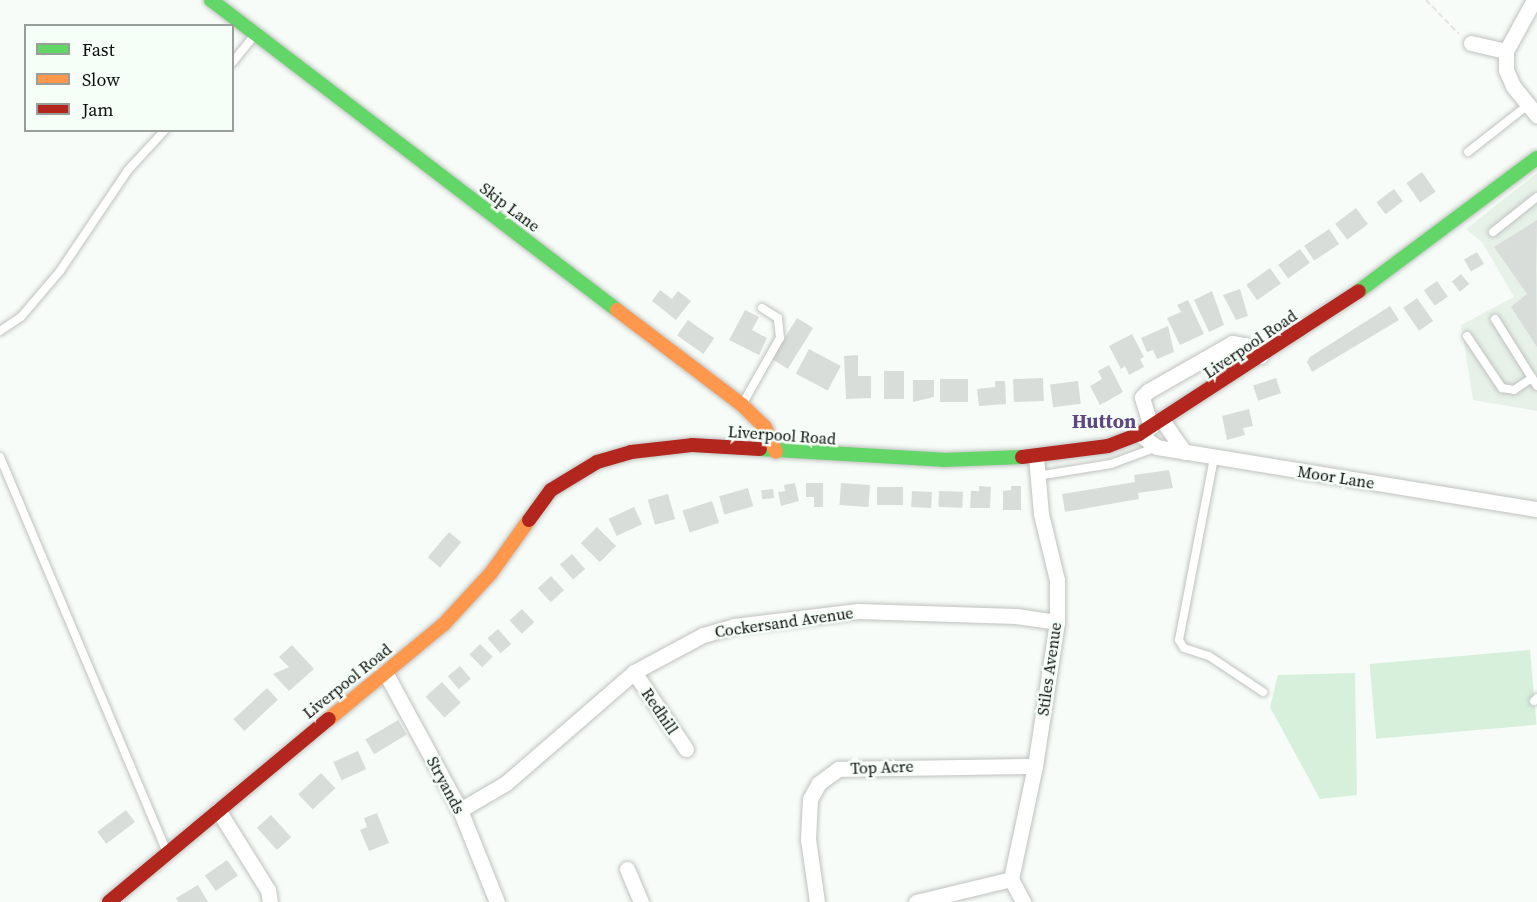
<!DOCTYPE html>
<html>
<head>
<meta charset="utf-8">
<style>
	body { margin:0 }
	#map { position:relative; width:1537px; height:902px; overflow:hidden; background:#f7fcf8; font-family:"Source Serif 4",serif }
	div>[style] { position:absolute }
	.built>* { inset:0; background:#e6f1e8 }
	.green>* { inset:0; background:#d6f0db; transform-origin:0 0 }
	.building>* { inset:0; background:#d9ddda; transform-origin:0 0 }
	.path>* { height:2px; margin-top:-1px; transform-origin:0; background:repeating-linear-gradient(90deg,#e3e4e3 0 6px,transparent 0 9px) }
	.roads { filter:drop-shadow(0 0 2px #bfc2bf) drop-shadow(0 0 2px #bfc2bf) }
	.lane>* { height:8px; margin:-4px; padding:0 4px; transform-origin:4px; border-radius:4px; background:#fefffe }
	.street>* { height:15px; margin:-7.5px; padding:0 7.5px; transform-origin:7.5px; border-radius:7.5px; background:#fefffe }
	.fast>* { height:14px; margin:-7px; padding:0 7px; transform-origin:7px; border-radius:7px; background:#63d668 }
	.slow>* { height:14px; margin:-7px; padding:0 7px; transform-origin:7px; border-radius:7px; background:#ff974d }
	.jam>* { height:14px; margin:-7px; padding:0 7px; transform-origin:7px; border-radius:7px; background:#b3261e }
	span { translate:-50% -50%; white-space:nowrap; text-align:center; line-height:1.15; -webkit-text-stroke:5px #f5fef7; paint-order:stroke }
	.street-label { font-size:16px; color:#0c0f0d }
	.quarter-label { font-size:20px; color:#5f4785; font-weight:700 }
	.legend { position:absolute; left:24px; top:24px; width:210px; height:108px; box-sizing:border-box; background:#f5fef7; border:2px solid #989e99; margin:0; padding:8px 10px; list-style:none; font-size:18px; color:#0c0f0d }
	.legend li { display:flex; align-items:center; gap:12px; height:30px }
	.legend b { width:30px; border:2px solid #989e99 }
</style>
</head>
<body>
<div id="map">
	<div class="built">
		<i style="clip-path:polygon(1537px 173px,1537px 411px,1473px 400px,1461px 325px,1514px 297px,1482px 242px,1466px 229px)"></i>
	</div>
	<div class="green">
		<i style="left:1530px;top:650px;width:75px;height:161px;rotate:85deg"></i>
		<i style="clip-path:polygon(1355px 673px,1357px 795px,1320px 799px,1270px 707px,1278px 675px)"></i>
	</div>
	<div class="building">
		<i style="left:1422px;top:172px;width:24px;height:19px;rotate:55deg"></i>
		<i style="left:1394px;top:189px;width:15px;height:22px;rotate:53deg"></i>
		<i style="left:1356px;top:208px;width:20px;height:26px;rotate:53deg"></i>
		<i style="clip-path:polygon(1537px 220px,1536px 269px,1537px 347px,1511px 307px,1527px 294px,1494px 247px)"></i>
		<i style="left:1329px;top:229px;width:18px;height:30px;rotate:56deg"></i>
		<i style="left:1300px;top:249px;width:17px;height:27px;rotate:54deg"></i>
		<i style="left:1477px;top:252px;width:14px;height:15px;rotate:60deg"></i>
		<i style="left:1270px;top:268px;width:19px;height:29px;rotate:55deg"></i>
		<i style="left:1461px;top:274px;width:13px;height:12px;rotate:51deg"></i>
		<i style="left:1437px;top:281px;width:19px;height:16px;rotate:55deg"></i>
		<i style="clip-path:polygon(1240px 289px,1248px 316px,1236px 320px,1223px 295px)"></i>
		<i style="clip-path:polygon(660px 290px,672px 299px,678px 291px,691px 301px,676px 320px,652px 301px)"></i>
		<i style="clip-path:polygon(1212px 291px,1224px 325px,1209px 332px,1194px 300px)"></i>
		<i style="left:1417px;top:298px;width:28px;height:17px;rotate:55deg"></i>
		<i style="clip-path:polygon(1188px 300px,1204px 334px,1180px 345px,1167px 318px,1181px 312px,1177px 305px)"></i>
		<i style="clip-path:polygon(1390px 306px,1399px 320px,1312px 372px,1307px 362px,1310px 357px)"></i>
		<i style="clip-path:polygon(745px 310px,759px 317px,752px 330px,767px 338px,759px 355px,729px 340px)"></i>
		<i style="left:797px;top:318px;width:19px;height:48px;rotate:32deg"></i>
		<i style="left:688px;top:320px;width:32px;height:19px;rotate:35deg"></i>
		<i style="clip-path:polygon(1168px 326px,1174px 352px,1157px 359px,1153px 350px,1147px 352px,1141px 338px)"></i>
		<i style="clip-path:polygon(1132px 334px,1144px 357px,1140px 359px,1144px 367px,1129px 375px,1125px 366px,1121px 369px,1109px 346px)"></i>
		<i style="left:809px;top:349px;width:36px;height:28px;rotate:28deg"></i>
		<i style="clip-path:polygon(858px 355px,858px 376px,871px 376px,871px 398px,846px 399px,844px 356px)"></i>
		<i style="clip-path:polygon(1109px 365px,1123px 392px,1100px 405px,1090px 386px,1102px 379px,1098px 371px)"></i>
		<i style="left:884px;top:371px;width:20px;height:28px"></i>
		<i style="left:1043px;top:378px;width:23px;height:30px;rotate:88deg"></i>
		<i style="left:1276px;top:378px;width:16px;height:24px;rotate:72deg"></i>
		<i style="left:968px;top:379px;width:23px;height:28px;rotate:90deg"></i>
		<i style="clip-path:polygon(913px 380px,934px 380px,934px 397px,913px 402px)"></i>
		<i style="clip-path:polygon(995px 381px,1005px 381px,1006px 404px,979px 406px,977px 389px,995px 387px)"></i>
		<i style="left:1078px;top:381px;width:23px;height:28px;rotate:83deg"></i>
		<i style="clip-path:polygon(1249px 409px,1253px 426px,1243px 428px,1245px 435px,1227px 440px,1222px 416px)"></i>
		<i style="clip-path:polygon(1169px 470px,1173px 488px,1138px 493px,1139px 499px,1065px 512px,1062px 494px,1135px 482px,1134px 475px)"></i>
		<i style="clip-path:polygon(795px 483px,799px 501px,781px 506px,778px 492px,785px 491px,784px 485px)"></i>
		<i style="clip-path:polygon(806px 483px,823px 483px,823px 507px,814px 507px,814px 497px,806px 497px)"></i>
		<i style="left:841px;top:483px;width:29px;height:22px;rotate:4deg"></i>
		<i style="clip-path:polygon(979px 486px,991px 487px,990px 508px,970px 508px,971px 491px,979px 491px)"></i>
		<i style="clip-path:polygon(1011px 486px,1021px 486px,1021px 510px,1003px 510px,1003px 491px,1011px 490px)"></i>
		<i style="left:877px;top:487px;width:26px;height:18px"></i>
		<i style="left:748px;top:488px;width:19px;height:30px;rotate:74deg"></i>
		<i style="left:773px;top:489px;width:9px;height:12px;rotate:84deg"></i>
		<i style="left:912px;top:491px;width:20px;height:16px;rotate:3deg"></i>
		<i style="left:939px;top:491px;width:24px;height:16px;rotate:2deg"></i>
		<i style="left:668px;top:494px;width:26px;height:21px;rotate:74deg"></i>
		<i style="left:712px;top:501px;width:23px;height:31px;rotate:72deg"></i>
		<i style="left:634px;top:507px;width:19px;height:28px;rotate:65deg"></i>
		<i style="left:597px;top:527px;width:27px;height:23px;rotate:45deg"></i>
		<i style="left:449px;top:532px;width:16px;height:33px;rotate:40deg"></i>
		<i style="left:572px;top:554px;width:20px;height:16px;rotate:49deg"></i>
		<i style="left:551px;top:576px;width:19px;height:18px;rotate:47deg"></i>
		<i style="left:522px;top:609px;width:18px;height:17px;rotate:47deg"></i>
		<i style="left:498px;top:629px;width:20px;height:14px;rotate:49deg"></i>
		<i style="left:480px;top:644px;width:18px;height:15px;rotate:45deg"></i>
		<i style="clip-path:polygon(292px 645px,314px 669px,289px 691px,273px 674px,289px 667px,279px 657px)"></i>
		<i style="left:460px;top:666px;width:17px;height:16px;rotate:50deg"></i>
		<i style="left:442px;top:682px;width:28px;height:22px;rotate:48deg"></i>
		<i style="left:267px;top:688px;width:16px;height:46px;rotate:47deg"></i>
		<i style="left:398px;top:720px;width:17px;height:38px;rotate:59deg"></i>
		<i style="left:358px;top:751px;width:20px;height:27px;rotate:66deg"></i>
		<i style="left:321px;top:773px;width:21px;height:31px;rotate:47deg"></i>
		<i style="left:126px;top:810px;width:15px;height:36px;rotate:53deg"></i>
		<i style="clip-path:polygon(377px 813px,389px 843px,369px 851px,360px 830px,367px 827px,364px 818px)"></i>
		<i style="left:271px;top:815px;width:30px;height:19px;rotate:48deg"></i>
		<i style="left:227px;top:860px;width:19px;height:27px;rotate:55deg"></i>
		<i style="clip-path:polygon(198px 885px,208px 902px,178px 902px,176px 898px)"></i>
	</div>
	<div class="path">
		<i style="left:1426px;top:0;width:47px;rotate:45.9deg"></i>
	</div>
	<div class="roads">
		<div class="lane">
			<i style="left:232px;top:63px;width:35px;rotate:-51deg"></i>
			<i style="left:1468px;top:152px;width:76px;rotate:-38.1deg"></i>
			<i style="left:1493px;top:232px;width:56px;rotate:-38.5deg"></i>
			<i style="left:1495px;top:319px;width:79px;rotate:57.9deg"></i>
			<i style="left:0;top:331px;width:25px;rotate:-34deg"></i>
			<i style="left:21px;top:317px;width:60px;rotate:-49.7deg"></i>
			<i style="left:60px;top:271px;width:122px;rotate:-56deg"></i>
			<i style="left:128px;top:170px;width:54px;rotate:-47.2deg"></i>
			<i style="left:1467px;top:336px;width:63px;rotate:56.1deg"></i>
			<i style="left:1502px;top:388px;width:12px;rotate:9deg"></i>
			<i style="left:1514px;top:390px;width:22px;rotate:-34deg"></i>
			<i style="left:743px;top:403px;width:75px;rotate:-60.4deg"></i>
			<i style="left:780px;top:338px;width:20px;rotate:-96deg"></i>
			<i style="left:778px;top:318px;width:19px;rotate:-148deg"></i>
			<i style="left:0;top:457px;width:427px;rotate:67.1deg"></i>
			<i style="left:1214px;top:458px;width:185px;rotate:100.9deg"></i>
			<i style="left:1179px;top:640px;width:9px;rotate:58deg"></i>
			<i style="left:1184px;top:648px;width:26px;rotate:18deg"></i>
			<i style="left:1209px;top:656px;width:65px;rotate:33.7deg"></i>
			<i style="left:1037px;top:476px;width:75px;rotate:-9.2deg"></i>
			<i style="left:1111px;top:464px;width:49px;rotate:-20.3deg"></i>
			<i style="left:1534px;top:701px;width:4px;rotate:-45deg"></i>
		</div>
		<div class="street">
			<i style="left:1534px;top:0;width:58px;rotate:118.8deg"></i>
			<i style="left:1506px;top:51px;width:19px;rotate:90deg"></i>
			<i style="left:1506px;top:70px;width:17px;rotate:66deg"></i>
			<i style="left:1513px;top:86px;width:38px;rotate:51deg"></i>
			<i style="left:1471px;top:43px;width:36px;rotate:13deg"></i>
			<i style="left:1162px;top:420px;width:39px;rotate:55deg"></i>
			<i style="left:1151px;top:427px;width:31px;rotate:-107deg"></i>
			<i style="left:1142px;top:397px;width:8px;rotate:-45deg"></i>
			<i style="left:1148px;top:391px;width:97px;rotate:-29.7deg"></i>
			<i style="left:1232px;top:343px;width:13px;rotate:9deg"></i>
			<i style="left:1245px;top:345px;width:19px;rotate:35deg"></i>
			<i style="left:1139px;top:434px;width:22px;rotate:36deg"></i>
			<i style="left:1157px;top:447px;width:385px;rotate:9.3deg"></i>
			<i style="left:385px;top:672px;width:157px;rotate:61.5deg"></i>
			<i style="left:460px;top:810px;width:99px;rotate:68.1deg"></i>
			<i style="left:634px;top:672px;width:93px;rotate:56deg"></i>
			<i style="left:218px;top:810px;width:94px;rotate:58deg"></i>
			<i style="left:268px;top:890px;width:12px;rotate:81deg"></i>
			<i style="left:460px;top:810px;width:53px;rotate:-30.4deg"></i>
			<i style="left:506px;top:783px;width:169px;rotate:-40.9deg"></i>
			<i style="left:634px;top:672px;width:78px;rotate:-28.2deg"></i>
			<i style="left:703px;top:635px;width:32px;rotate:-16deg"></i>
			<i style="left:734px;top:626px;width:125px;rotate:-6.9deg"></i>
			<i style="left:858px;top:611px;width:158px;rotate:1.8deg"></i>
			<i style="left:1016px;top:616px;width:41px;rotate:8.3deg"></i>
			<i style="left:627px;top:869px;width:36px;rotate:67deg"></i>
			<i style="left:1011px;top:879px;width:116px;rotate:-78deg"></i>
			<i style="left:1035px;top:766px;width:146px;rotate:-81.3deg"></i>
			<i style="left:1057px;top:622px;width:42px;rotate:-90deg"></i>
			<i style="left:1057px;top:580px;width:68px;rotate:-103.6deg"></i>
			<i style="left:1041px;top:514px;width:57px;rotate:-95deg"></i>
			<i style="left:1011px;top:879px;width:26px;rotate:62deg"></i>
			<i style="left:817px;top:902px;width:64px;rotate:-98.1deg"></i>
			<i style="left:808px;top:839px;width:40px;rotate:-87.1deg"></i>
			<i style="left:810px;top:799px;width:18px;rotate:-61deg"></i>
			<i style="left:819px;top:783px;width:24px;rotate:-36deg"></i>
			<i style="left:838px;top:769px;width:197px;rotate:-0.9deg"></i>
			<i style="left:916px;top:902px;width:98px;rotate:-13.6deg"></i>
		</div>
		<div class="fast">
			<i style="left:211px;top:0;width:511px;rotate:37.36deg"></i>
			<i style="left:1359px;top:291px;width:222px;rotate:-36.8deg"></i>
			<i style="left:760px;top:449px;width:183px;rotate:3.4deg"></i>
			<i style="left:943px;top:460px;width:79px;rotate:-2.2deg"></i>
		</div>
		<div class="slow">
			<i style="left:617px;top:310px;width:157px;rotate:37.2deg"></i>
			<i style="left:742px;top:405px;width:32px;rotate:44deg"></i>
			<i style="left:765px;top:427px;width:27px;rotate:66deg"></i>
			<i style="left:329px;top:719px;width:149px;rotate:-39.6deg"></i>
			<i style="left:444px;top:624px;width:69px;rotate:-47.3deg"></i>
			<i style="left:491px;top:573px;width:65px;rotate:-54.4deg"></i>
		</div>
		<div class="jam">
			<i style="left:1022px;top:457px;width:87px;rotate:-7.3deg"></i>
			<i style="left:1108px;top:446px;width:33px;rotate:-21deg"></i>
			<i style="left:1139px;top:434px;width:262px;rotate:-33deg"></i>
			<i style="left:529px;top:520px;width:37px;rotate:-54deg"></i>
			<i style="left:551px;top:490px;width:54px;rotate:-31.3deg"></i>
			<i style="left:597px;top:462px;width:35px;rotate:-16deg"></i>
			<i style="left:631px;top:452px;width:61px;rotate:-6.5deg"></i>
			<i style="left:692px;top:445px;width:68px;rotate:3.4deg"></i>
			<i style="left:109px;top:902px;width:286px;rotate:-39.8deg"></i>
		</div>
	</div>
	<div class="street-label">
		<span style="left:510px;top:207px;rotate:37deg">Skip Lane</span>
		<span style="left:1250px;top:344px;rotate:-34deg">Liverpool Road</span>
		<span style="left:782px;top:435px;rotate:4deg">Liverpool Road</span>
		<span style="left:1336px;top:477px;rotate:9deg">Moor Lane</span>
		<span style="left:784px;top:622px;rotate:-8deg">Cockersand Avenue</span>
		<span style="left:1049px;top:669px;rotate:-82deg">Stiles Avenue</span>
		<span style="left:347px;top:681px;rotate:-39deg">Liverpool Road</span>
		<span style="left:660px;top:711px;rotate:56deg">Redhill</span>
		<span style="left:882px;top:767px;rotate:-2deg">Top Acre</span>
		<span style="left:446px;top:785px;rotate:62deg">Stryands</span>
	</div>
	<div class="quarter-label">
		<span style="left:1104px;top:421px">Hutton</span>
	</div>
	<ul class="legend">
	<li><b style="height:8px;background:#63d668"></b>Fast</li>
	<li><b style="height:8px;background:#ff974d"></b>Slow</li>
	<li><b style="height:8px;background:#b3261e"></b>Jam</li>
	</ul>
</div>
</body>
</html>
